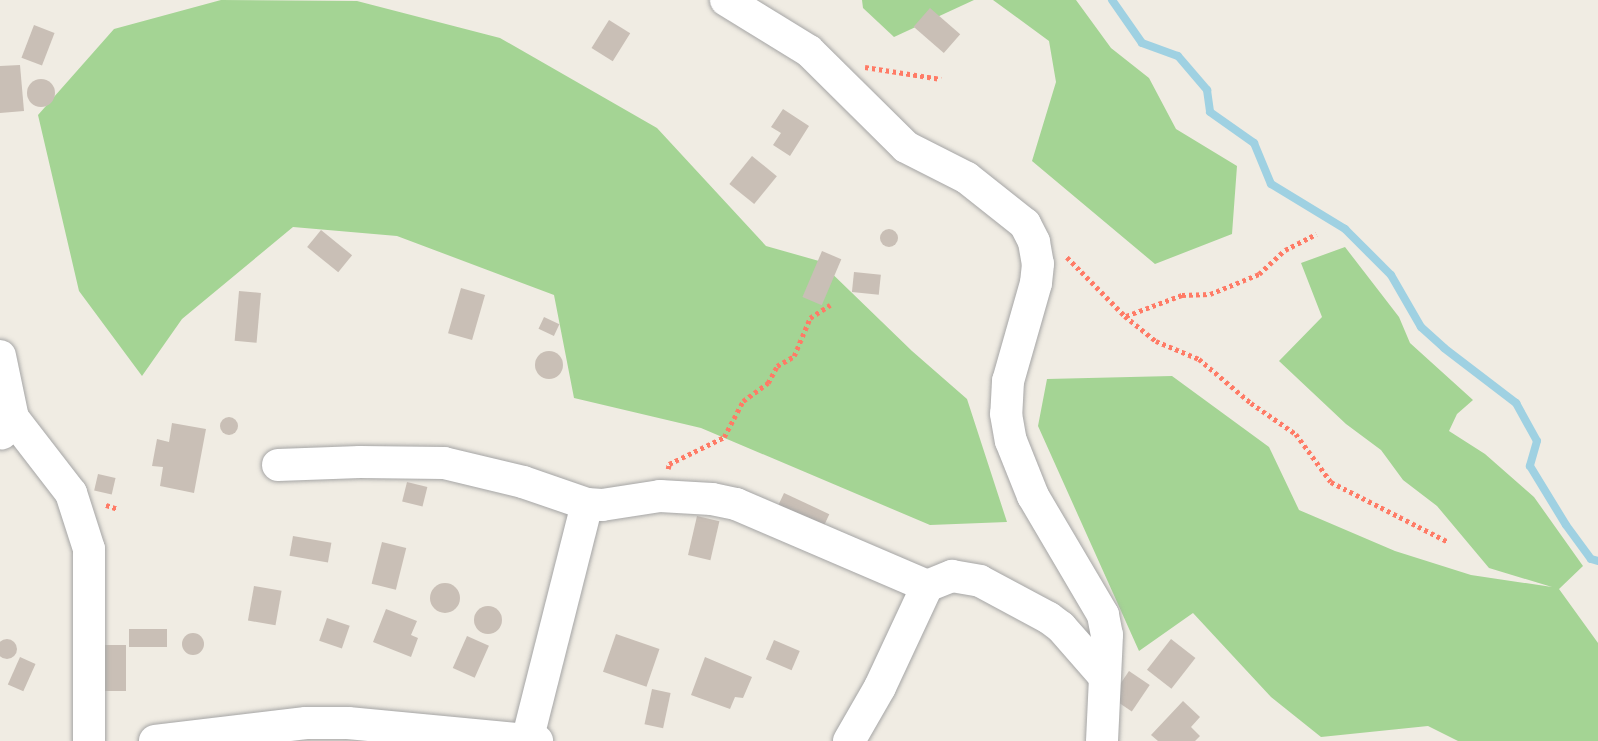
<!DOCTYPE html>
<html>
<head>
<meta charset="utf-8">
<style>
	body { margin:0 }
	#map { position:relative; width:1598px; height:741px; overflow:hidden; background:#f0ece3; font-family:"Varela Round",sans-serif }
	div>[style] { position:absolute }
	.forest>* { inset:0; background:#a4d494 }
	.stream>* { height:8px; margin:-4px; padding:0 4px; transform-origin:4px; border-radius:4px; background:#9fd1e2 }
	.building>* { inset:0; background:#c9bfb6; transform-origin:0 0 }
	.round { border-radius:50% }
	.path>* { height:4.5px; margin-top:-2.25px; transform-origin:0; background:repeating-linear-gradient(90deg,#ff7b66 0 3.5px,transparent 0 7px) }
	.roads { filter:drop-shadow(0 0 2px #a5a5a5) drop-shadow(0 0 2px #a5a5a5) }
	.minor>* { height:32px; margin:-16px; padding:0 16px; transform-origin:16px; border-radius:16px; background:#fff }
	span { translate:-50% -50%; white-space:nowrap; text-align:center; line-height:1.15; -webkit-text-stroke:5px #fff; paint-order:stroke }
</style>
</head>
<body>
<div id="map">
	<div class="forest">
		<i style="clip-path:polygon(221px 0,357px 1px,500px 38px,657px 128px,766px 246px,819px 261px,912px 351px,967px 399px,1007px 522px,930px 525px,701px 428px,574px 398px,554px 295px,397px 236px,293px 227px,182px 319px,142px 376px,79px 291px,38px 115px,114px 29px)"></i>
		<i style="clip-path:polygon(862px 0,974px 0,894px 37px,863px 8px)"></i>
		<i style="clip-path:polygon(993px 0,1076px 0,1111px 48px,1149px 78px,1176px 129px,1237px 166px,1232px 234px,1155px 264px,1032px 161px,1056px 82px,1049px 41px)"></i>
		<i style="clip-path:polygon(1345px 247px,1399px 317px,1410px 343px,1473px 400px,1457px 414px,1449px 431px,1485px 454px,1534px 497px,1583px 566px,1559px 589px,1598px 643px,1598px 741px,1458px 741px,1428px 726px,1321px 737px,1271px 697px,1193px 613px,1139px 651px,1038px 426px,1047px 379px,1172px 376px,1269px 447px,1299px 510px,1395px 551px,1471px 575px,1552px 587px,1489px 568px,1437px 506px,1403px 480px,1381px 450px,1346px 424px,1279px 361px,1322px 317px,1301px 263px)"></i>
	</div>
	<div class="stream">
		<i style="left:1112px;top:0;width:52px;rotate:55.1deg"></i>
		<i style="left:1142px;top:43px;width:38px;rotate:20deg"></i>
		<i style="left:1178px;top:56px;width:45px;rotate:49.5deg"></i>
		<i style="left:1207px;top:90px;width:22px;rotate:82deg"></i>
		<i style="left:1210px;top:112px;width:54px;rotate:35.2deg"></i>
		<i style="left:1254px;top:143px;width:44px;rotate:67.5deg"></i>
		<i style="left:1271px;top:184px;width:87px;rotate:31.3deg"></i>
		<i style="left:1345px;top:229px;width:65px;rotate:45deg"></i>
		<i style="left:1391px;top:275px;width:60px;rotate:60deg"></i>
		<i style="left:1421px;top:327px;width:31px;rotate:42deg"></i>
		<i style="left:1444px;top:348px;width:91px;rotate:37.4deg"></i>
		<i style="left:1516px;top:403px;width:43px;rotate:61.1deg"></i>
		<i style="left:1537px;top:441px;width:26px;rotate:106deg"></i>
		<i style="left:1530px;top:466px;width:69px;rotate:58.6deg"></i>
		<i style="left:1566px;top:525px;width:42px;rotate:53.7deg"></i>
		<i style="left:1591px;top:559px;width:7px;rotate:16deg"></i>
	</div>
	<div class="building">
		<i style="left:930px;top:8px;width:40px;height:25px;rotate:41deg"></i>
		<i style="left:609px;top:20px;width:25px;height:33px;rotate:32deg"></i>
		<i style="left:34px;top:25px;width:22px;height:35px;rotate:21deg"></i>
		<i style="clip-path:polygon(20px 65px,24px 111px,0 113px,0 66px)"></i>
		<i class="round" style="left:27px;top:79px;width:28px;height:28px"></i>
		<i style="clip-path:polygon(783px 109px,809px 126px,790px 156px,773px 145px,781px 133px,771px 127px)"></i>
		<i style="left:752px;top:156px;width:32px;height:36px;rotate:39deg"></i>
		<i class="round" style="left:880px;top:229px;width:18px;height:18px"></i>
		<i style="left:321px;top:230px;width:40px;height:22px;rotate:39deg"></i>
		<i style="left:822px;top:251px;width:21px;height:50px;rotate:23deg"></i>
		<i style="left:854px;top:272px;width:27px;height:20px;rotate:6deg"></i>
		<i style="left:461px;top:288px;width:25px;height:47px;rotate:16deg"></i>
		<i style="left:239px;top:291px;width:22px;height:50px;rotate:5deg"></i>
		<i style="left:544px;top:317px;width:17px;height:13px;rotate:25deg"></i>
		<i class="round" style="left:535px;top:351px;width:28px;height:28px"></i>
		<i class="round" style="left:220px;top:417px;width:18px;height:18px"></i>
		<i style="clip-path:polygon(172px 423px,206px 429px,194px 493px,160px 486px,163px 467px,152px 466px,157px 439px,169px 442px)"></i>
		<i style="left:98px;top:474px;width:18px;height:17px;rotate:13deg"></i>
		<i style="left:407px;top:482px;width:21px;height:20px;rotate:14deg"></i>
		<i style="left:784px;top:493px;width:50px;height:20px;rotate:25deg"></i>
		<i style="left:697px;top:516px;width:23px;height:40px;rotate:13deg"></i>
		<i style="left:293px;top:536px;width:39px;height:20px;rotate:10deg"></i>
		<i style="left:382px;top:542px;width:25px;height:43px;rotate:14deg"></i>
		<i class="round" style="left:430px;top:583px;width:30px;height:30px"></i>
		<i style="left:254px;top:586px;width:28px;height:35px;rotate:10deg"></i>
		<i class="round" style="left:474px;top:606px;width:28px;height:28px"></i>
		<i style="clip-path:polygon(386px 609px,417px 621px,411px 635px,418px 638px,411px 657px,373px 642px)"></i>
		<i style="left:327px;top:618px;width:24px;height:24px;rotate:19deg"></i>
		<i style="left:167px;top:629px;width:18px;height:38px;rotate:90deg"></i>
		<i class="round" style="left:182px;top:633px;width:22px;height:22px"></i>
		<i style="left:616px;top:634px;width:46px;height:40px;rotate:19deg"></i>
		<i style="left:467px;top:636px;width:24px;height:35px;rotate:24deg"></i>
		<i style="left:1171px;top:639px;width:31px;height:39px;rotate:38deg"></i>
		<i class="round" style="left:-3px;top:639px;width:20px;height:20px"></i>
		<i style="left:774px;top:640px;width:28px;height:21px;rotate:23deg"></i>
		<i style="left:105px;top:645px;width:21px;height:46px"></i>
		<i style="left:20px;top:657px;width:17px;height:30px;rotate:24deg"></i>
		<i style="clip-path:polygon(705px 657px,752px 677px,743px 698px,735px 697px,730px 709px,691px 695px)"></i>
		<i style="left:1129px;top:671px;width:25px;height:32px;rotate:34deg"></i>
		<i style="left:652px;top:689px;width:19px;height:36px;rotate:12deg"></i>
		<i style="clip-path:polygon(1183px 701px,1200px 717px,1191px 727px,1200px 736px,1195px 741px,1158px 741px,1151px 735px)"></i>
	</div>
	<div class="path">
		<i style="left:865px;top:67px;width:77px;rotate:9deg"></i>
		<i style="left:1067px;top:257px;width:83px;rotate:45.5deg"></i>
		<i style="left:1125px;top:316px;width:40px;rotate:39deg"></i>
		<i style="left:1156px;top:341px;width:47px;rotate:22.7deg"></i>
		<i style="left:1199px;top:359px;width:68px;rotate:40.2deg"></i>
		<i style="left:1251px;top:403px;width:55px;rotate:34.6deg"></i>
		<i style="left:1296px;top:434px;width:59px;rotate:53.9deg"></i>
		<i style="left:1331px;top:482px;width:132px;rotate:27deg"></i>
		<i style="left:1126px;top:316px;width:60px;rotate:-20.6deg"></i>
		<i style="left:1182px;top:295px;width:28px;rotate:-2deg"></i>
		<i style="left:1210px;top:294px;width:53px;rotate:-22.2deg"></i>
		<i style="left:1259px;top:274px;width:35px;rotate:-43deg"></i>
		<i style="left:1285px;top:250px;width:35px;rotate:-27deg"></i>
		<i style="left:668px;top:469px;width:5px;rotate:-79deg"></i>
		<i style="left:669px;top:464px;width:61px;rotate:-26.1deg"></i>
		<i style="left:724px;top:437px;width:41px;rotate:-62.2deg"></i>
		<i style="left:743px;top:401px;width:31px;rotate:-36deg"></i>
		<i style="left:768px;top:383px;width:19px;rotate:-62deg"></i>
		<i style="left:777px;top:366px;width:20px;rotate:-30deg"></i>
		<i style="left:794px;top:356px;width:41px;rotate:-67.2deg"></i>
		<i style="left:810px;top:318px;width:24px;rotate:-33deg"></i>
		<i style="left:106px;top:505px;width:13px;rotate:18deg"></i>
	</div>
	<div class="roads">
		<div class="minor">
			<i style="left:726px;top:0;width:97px;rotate:31.6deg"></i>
			<i style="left:809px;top:51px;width:136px;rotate:44.7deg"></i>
			<i style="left:906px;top:147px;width:68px;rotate:26.9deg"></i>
			<i style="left:967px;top:178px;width:74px;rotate:38.4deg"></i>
			<i style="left:1025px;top:224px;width:20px;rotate:63deg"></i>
			<i style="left:1034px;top:242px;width:22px;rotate:80deg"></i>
			<i style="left:1038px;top:264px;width:19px;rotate:96deg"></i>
			<i style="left:1036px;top:283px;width:102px;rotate:105.9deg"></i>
			<i style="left:1008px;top:381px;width:33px;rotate:93deg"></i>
			<i style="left:1006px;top:414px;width:27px;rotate:80deg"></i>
			<i style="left:1011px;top:441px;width:59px;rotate:68.2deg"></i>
			<i style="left:1033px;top:496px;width:138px;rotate:59.5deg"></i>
			<i style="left:1103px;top:615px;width:20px;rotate:79deg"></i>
			<i style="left:1107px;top:635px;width:106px;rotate:92.7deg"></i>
			<i style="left:0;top:356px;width:63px;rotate:78.2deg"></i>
			<i style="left:13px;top:418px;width:19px;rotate:126deg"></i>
			<i style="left:13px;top:418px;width:95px;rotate:52.3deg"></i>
			<i style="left:71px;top:493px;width:59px;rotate:72.2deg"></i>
			<i style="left:89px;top:549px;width:192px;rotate:90deg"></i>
			<i style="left:278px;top:465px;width:82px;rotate:-2.1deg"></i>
			<i style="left:360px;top:462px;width:84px;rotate:0.7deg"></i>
			<i style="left:444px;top:463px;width:81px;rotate:13.5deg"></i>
			<i style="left:523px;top:482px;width:68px;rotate:19deg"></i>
			<i style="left:587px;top:504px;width:15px;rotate:4deg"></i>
			<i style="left:602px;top:505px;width:59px;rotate:-8.8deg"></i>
			<i style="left:660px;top:496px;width:52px;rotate:3.3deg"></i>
			<i style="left:712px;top:499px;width:25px;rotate:12deg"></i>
			<i style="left:736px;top:504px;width:208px;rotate:23.2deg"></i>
			<i style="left:927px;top:586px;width:27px;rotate:-22deg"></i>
			<i style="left:952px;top:576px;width:28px;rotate:10deg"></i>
			<i style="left:980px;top:581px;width:78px;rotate:28.2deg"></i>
			<i style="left:1049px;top:618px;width:15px;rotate:37deg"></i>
			<i style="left:1061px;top:627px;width:65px;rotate:48.7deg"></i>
			<i style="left:155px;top:741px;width:152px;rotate:-6.8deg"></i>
			<i style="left:306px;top:723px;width:42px"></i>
			<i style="left:348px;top:723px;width:190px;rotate:5.4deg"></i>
			<i style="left:527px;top:741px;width:244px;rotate:-75.8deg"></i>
			<i style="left:849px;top:741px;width:62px;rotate:-60.1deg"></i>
			<i style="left:880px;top:687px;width:111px;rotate:-65deg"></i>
		</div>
	</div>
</div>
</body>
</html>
